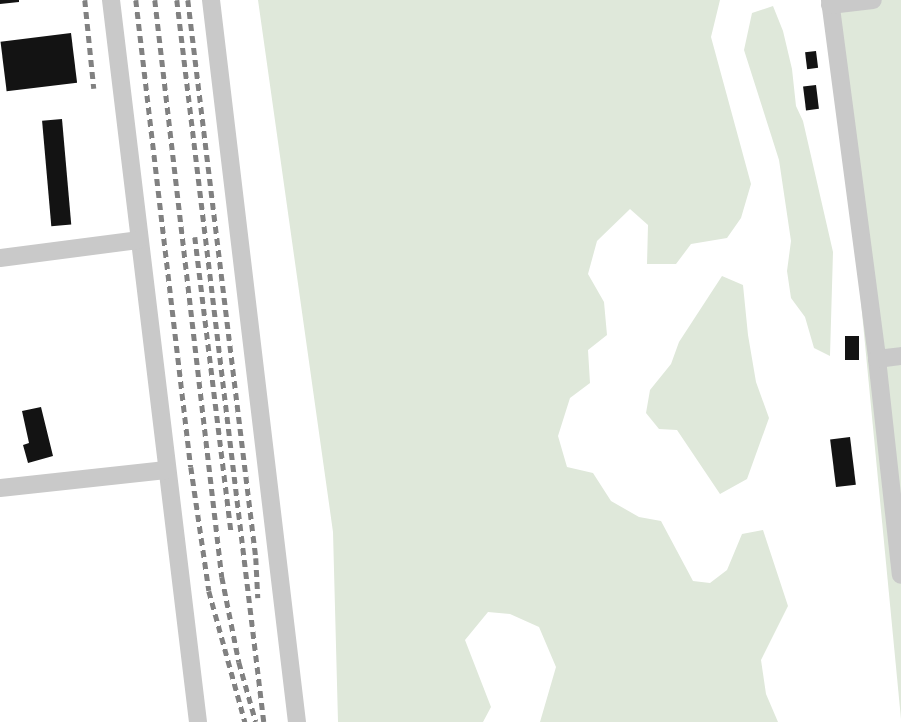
<!DOCTYPE html>
<html>
<head>
<meta charset="utf-8">
<style>
	body { margin:0 }
	#map { position:relative; width:901px; height:722px; overflow:hidden; background:#fff; font-family:"Alegreya Sans",sans-serif }
	div>[style] { position:absolute }
	.green>* { inset:0; background:#dfe8da }
	.building>* { inset:0; background:#131313; transform-origin:0 0 }
	.minor>* { height:18px; margin:-9px; padding:0 9px; transform-origin:9px; border-radius:9px; background:#c9c9c9 }
	.rail>* { height:4.5px; margin-top:-2.25px; transform-origin:0; background:repeating-linear-gradient(90deg,#818181 0 7px,transparent 0 12px) }
	span { translate:-50% -50%; white-space:nowrap; text-align:center; line-height:1.15; -webkit-text-stroke:7px #fff; paint-order:stroke }
</style>
</head>
<body>
<div id="map">
	<div class="green">
		<i style="clip-path:polygon(258px 0,720px 0,711px 37px,751px 184px,741px 218px,727px 238px,691px 244px,676px 264px,647px 264px,648px 225px,630px 209px,597px 241px,588px 274px,604px 302px,607px 335px,588px 350px,590px 383px,570px 398px,558px 436px,567px 467px,593px 473px,611px 501px,639px 517px,661px 521px,693px 581px,710px 583px,727px 570px,742px 534px,763px 530px,788px 606px,761px 660px,766px 694px,778px 722px,540px 722px,556px 667px,539px 627px,510px 614px,488px 612px,465px 640px,491px 707px,483px 722px,338px 722px,333px 532px)"></i>
		<i style="clip-path:polygon(832px 0,901px 0,901px 719px)"></i>
		<i style="clip-path:polygon(773px 6px,783px 31px,792px 69px,796px 106px,803px 121px,833px 252px,830px 356px,814px 348px,805px 317px,791px 298px,787px 271px,791px 241px,779px 160px,744px 50px,752px 13px)"></i>
		<i style="clip-path:polygon(722px 276px,743px 285px,748px 335px,756px 382px,769px 418px,747px 479px,720px 494px,677px 430px,659px 429px,646px 413px,650px 390px,671px 364px,679px 342px)"></i>
	</div>
	<div class="building">
		<i style="clip-path:polygon(0 0,19px 0,19px 2px,0 4px)"></i>
		<i style="left:71px;top:33px;width:50px;height:71px;rotate:83deg"></i>
		<i style="left:816px;top:51px;width:17px;height:11px;rotate:83deg"></i>
		<i style="left:816px;top:85px;width:24px;height:13px;rotate:83deg"></i>
		<i style="left:62px;top:119px;width:106px;height:20px;rotate:85deg"></i>
		<i style="left:845px;top:336px;width:14px;height:24px"></i>
		<i style="clip-path:polygon(41px 407px,53px 456px,28px 463px,23px 445px,29px 443px,22px 411px)"></i>
		<i style="left:850px;top:437px;width:48px;height:20px;rotate:83deg"></i>
	</div>
	<div class="minor">
		<i style="left:111px;top:0;width:727px;rotate:83.13deg"></i>
		<i style="left:211px;top:0;width:727px;rotate:83.21deg"></i>
		<i style="left:830px;top:0;width:362px;rotate:82.5deg"></i>
		<i style="left:877px;top:359px;width:217px;rotate:83.7deg"></i>
		<i style="left:830px;top:5px;width:43px;rotate:-6.6deg"></i>
		<i style="left:0;top:258px;width:139px;rotate:-7.4deg"></i>
		<i style="left:877px;top:359px;width:24px;rotate:-7deg"></i>
		<i style="left:0;top:488px;width:167px;rotate:-6.2deg"></i>
	</div>
	<div class="rail">
		<i style="left:85px;top:0;width:89px;rotate:84.2deg"></i>
		<i style="left:136px;top:0;width:470px;rotate:83.3deg"></i>
		<i style="left:191px;top:467px;width:125px;rotate:81.7deg"></i>
		<i style="left:209px;top:591px;width:136px;rotate:74.6deg"></i>
		<i style="left:155px;top:0;width:581px;rotate:83.38deg"></i>
		<i style="left:222px;top:577px;width:87px;rotate:78.7deg"></i>
		<i style="left:239px;top:662px;width:62px;rotate:74.2deg"></i>
		<i style="left:177px;top:0;width:727px;rotate:83.13deg"></i>
		<i style="left:188px;top:0;width:562px;rotate:83.05deg"></i>
		<i style="left:256px;top:558px;width:40px;rotate:87.1deg"></i>
		<i style="left:195px;top:237px;width:297px;rotate:83deg"></i>
	</div>
</div>
</body>
</html>
